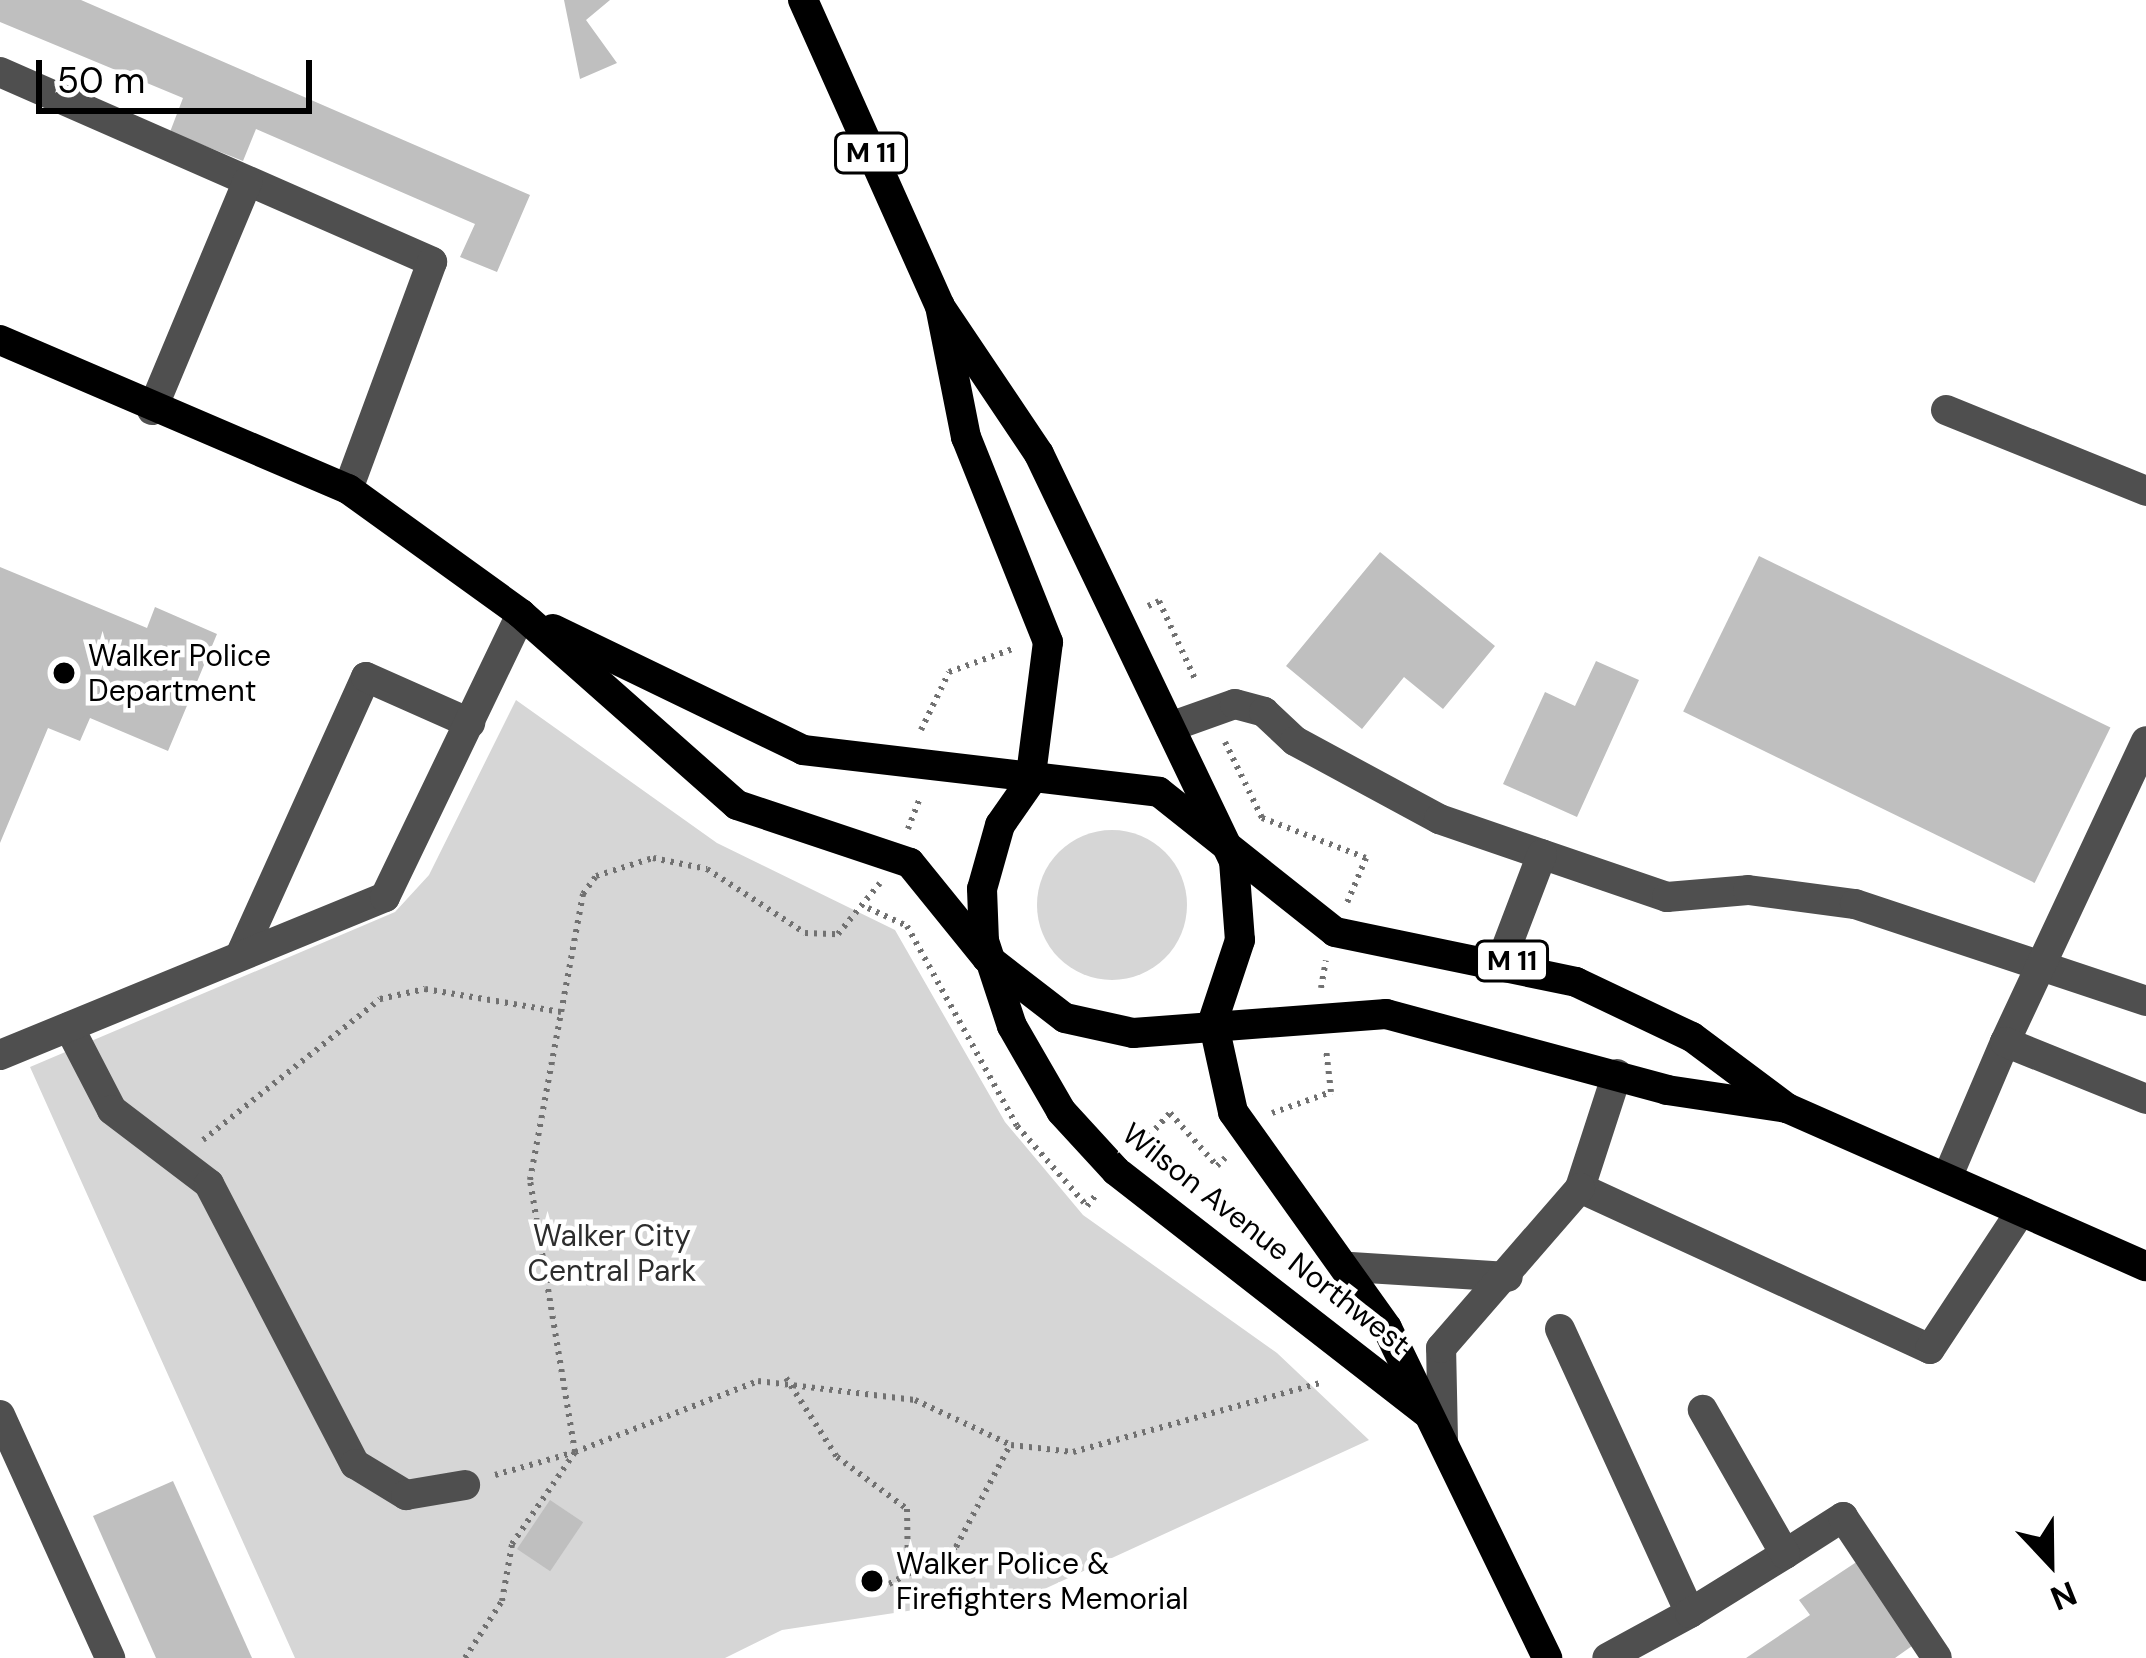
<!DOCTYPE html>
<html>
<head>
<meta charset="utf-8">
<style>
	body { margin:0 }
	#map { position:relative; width:2146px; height:1658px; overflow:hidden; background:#fff; font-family:"DM Sans",sans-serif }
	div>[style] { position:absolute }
	.green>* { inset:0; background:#d6d6d6 }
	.round { border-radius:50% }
	.building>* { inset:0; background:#bfbfbf; transform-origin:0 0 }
	.path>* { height:6px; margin-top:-3px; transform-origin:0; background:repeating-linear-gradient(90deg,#717171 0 3px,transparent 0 9px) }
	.minor>* { height:30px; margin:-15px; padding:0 15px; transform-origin:15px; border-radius:15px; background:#4f4f4f }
	.major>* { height:30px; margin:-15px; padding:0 15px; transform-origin:15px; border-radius:15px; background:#000 }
	.dots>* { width:33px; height:33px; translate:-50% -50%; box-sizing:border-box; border:6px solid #fff; border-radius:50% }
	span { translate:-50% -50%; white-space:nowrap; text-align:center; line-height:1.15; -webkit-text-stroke:9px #fff; paint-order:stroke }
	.shield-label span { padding:3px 9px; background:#fff; border:3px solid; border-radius:9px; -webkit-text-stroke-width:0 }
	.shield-label { font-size:27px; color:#000; font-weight:700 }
	.poi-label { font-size:30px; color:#000 }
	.left { translate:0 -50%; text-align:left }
	.park-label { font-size:30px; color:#2d2d2d }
	.street-label { font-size:30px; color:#000 }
	.north { position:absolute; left:1990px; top:1502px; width:120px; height:120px; -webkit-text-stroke:9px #fff; paint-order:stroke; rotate:158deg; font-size:33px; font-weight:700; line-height:48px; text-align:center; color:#000 }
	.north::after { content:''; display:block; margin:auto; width:42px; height:54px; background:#000; clip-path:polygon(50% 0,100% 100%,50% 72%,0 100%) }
	.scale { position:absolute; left:36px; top:60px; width:276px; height:54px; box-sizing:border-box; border:6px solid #000; border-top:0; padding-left:15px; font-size:36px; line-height:42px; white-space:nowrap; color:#000; -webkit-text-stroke:9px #fff; paint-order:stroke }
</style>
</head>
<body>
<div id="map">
	<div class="green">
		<i style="clip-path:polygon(516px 700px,717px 843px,895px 930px,1005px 1122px,1083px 1215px,1277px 1353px,1369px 1440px,1040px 1591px,782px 1630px,725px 1658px,295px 1658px,30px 1067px,395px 912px,429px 875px)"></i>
		<i class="round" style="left:1037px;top:830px;width:150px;height:150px"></i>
	</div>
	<div class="building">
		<i style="clip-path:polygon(0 0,81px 0,530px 195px,497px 272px,460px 257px,475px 224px,256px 129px,243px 161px,170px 132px,183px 98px,0 22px)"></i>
		<i style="clip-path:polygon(564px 0,610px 0,586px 20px,617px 63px,580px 79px)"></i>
		<i style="clip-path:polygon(1380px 552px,1495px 646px,1443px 709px,1404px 677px,1362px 729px,1286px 666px)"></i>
		<i style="left:1759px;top:556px;width:391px;height:173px;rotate:26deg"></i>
		<i style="clip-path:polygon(0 567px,147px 628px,155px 607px,217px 634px,168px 751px,90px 718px,80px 741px,48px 728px,0 843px)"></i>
		<i style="clip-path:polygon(1596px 661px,1639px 680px,1577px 817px,1503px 784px,1545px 692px,1575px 706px)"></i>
		<i style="clip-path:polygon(173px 1481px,252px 1658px,156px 1658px,93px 1516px)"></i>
		<i style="left:550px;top:1500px;width:40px;height:59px;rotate:34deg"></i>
		<i style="clip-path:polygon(1858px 1561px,1912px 1646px,1895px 1658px,1746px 1658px,1810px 1615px,1799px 1600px)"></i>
	</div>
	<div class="path">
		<i style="left:1148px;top:606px;width:12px;rotate:-24deg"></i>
		<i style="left:1159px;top:601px;width:88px;rotate:65.2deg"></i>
		<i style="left:921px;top:730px;width:64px;rotate:-64.2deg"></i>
		<i style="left:949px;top:672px;width:70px;rotate:-20deg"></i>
		<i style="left:1225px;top:742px;width:85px;rotate:64deg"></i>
		<i style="left:1262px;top:818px;width:111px;rotate:21deg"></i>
		<i style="left:1366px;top:858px;width:49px;rotate:112.9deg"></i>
		<i style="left:908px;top:829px;width:34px;rotate:-69deg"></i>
		<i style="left:868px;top:908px;width:43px;rotate:24.8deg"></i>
		<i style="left:907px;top:926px;width:228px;rotate:61.2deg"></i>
		<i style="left:1017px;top:1126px;width:106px;rotate:48.8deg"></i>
		<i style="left:1087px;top:1206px;width:14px;rotate:-51deg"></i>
		<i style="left:1321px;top:988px;width:28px;rotate:-80deg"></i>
		<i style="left:1272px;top:1113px;width:63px;rotate:-19.6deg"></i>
		<i style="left:1331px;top:1092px;width:43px;rotate:-96.6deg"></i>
		<i style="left:203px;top:1140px;width:226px;rotate:-38.5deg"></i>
		<i style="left:380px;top:999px;width:46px;rotate:-12.5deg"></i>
		<i style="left:425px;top:989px;width:138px;rotate:9.6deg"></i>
		<i style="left:1137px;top:1149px;width:49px;rotate:-47.5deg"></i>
		<i style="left:1170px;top:1113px;width:71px;rotate:48.4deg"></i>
		<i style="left:1217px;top:1166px;width:16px;rotate:-45deg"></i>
		<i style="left:786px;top:1378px;width:94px;rotate:57.2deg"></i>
		<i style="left:837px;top:1457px;width:87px;rotate:36.6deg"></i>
		<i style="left:907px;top:1509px;width:65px;rotate:89.1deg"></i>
		<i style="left:908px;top:1574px;width:55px;rotate:-29.4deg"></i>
		<i style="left:956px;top:1547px;width:115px;rotate:-62.1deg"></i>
		<i style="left:495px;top:1475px;width:83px;rotate:-16deg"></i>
		<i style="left:575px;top:1452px;width:276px;rotate:-99.4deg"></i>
		<i style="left:530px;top:1180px;width:291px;rotate:-79.5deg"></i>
		<i style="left:583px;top:894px;width:22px;rotate:-54deg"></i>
		<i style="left:596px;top:876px;width:60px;rotate:-17.5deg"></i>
		<i style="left:653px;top:858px;width:55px;rotate:11.5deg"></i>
		<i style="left:707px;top:869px;width:117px;rotate:33.1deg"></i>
		<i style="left:805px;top:933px;width:33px;rotate:2deg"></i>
		<i style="left:838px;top:934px;width:66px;rotate:-50.5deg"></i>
		<i style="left:889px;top:1584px;width:21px;rotate:-28deg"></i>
		<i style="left:465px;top:1658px;width:68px;rotate:-57deg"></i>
		<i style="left:502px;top:1601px;width:58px;rotate:-80deg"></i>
		<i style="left:512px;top:1544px;width:112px;rotate:-55.6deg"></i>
		<i style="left:575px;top:1452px;width:196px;rotate:-21.2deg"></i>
		<i style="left:758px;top:1381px;width:158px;rotate:6.9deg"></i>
		<i style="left:915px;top:1400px;width:106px;rotate:25.1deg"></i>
		<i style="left:1011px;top:1445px;width:62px;rotate:6.4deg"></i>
		<i style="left:1073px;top:1452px;width:256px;rotate:-15.6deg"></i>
	</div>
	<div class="minor">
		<i style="left:0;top:72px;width:472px;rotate:23.7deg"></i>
		<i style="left:432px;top:262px;width:242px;rotate:110.3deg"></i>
		<i style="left:152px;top:410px;width:248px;rotate:-67.3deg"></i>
		<i style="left:1946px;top:410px;width:216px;rotate:22deg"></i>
		<i style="left:1170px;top:727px;width:69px;rotate:-19.5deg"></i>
		<i style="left:1235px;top:704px;width:30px;rotate:15deg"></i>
		<i style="left:1264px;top:712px;width:42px;rotate:43.1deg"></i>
		<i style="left:1295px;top:741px;width:164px;rotate:28.4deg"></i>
		<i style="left:1439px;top:819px;width:241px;rotate:18.9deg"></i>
		<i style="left:1667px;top:897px;width:81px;rotate:-4.9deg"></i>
		<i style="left:1748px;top:890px;width:108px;rotate:7.5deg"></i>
		<i style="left:1855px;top:904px;width:307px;rotate:18.4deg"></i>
		<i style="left:240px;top:956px;width:306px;rotate:-65.7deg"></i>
		<i style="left:366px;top:677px;width:114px;rotate:23.9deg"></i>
		<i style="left:1502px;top:959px;width:112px;rotate:-69.1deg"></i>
		<i style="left:69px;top:1027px;width:93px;rotate:62.6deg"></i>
		<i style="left:112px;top:1110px;width:122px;rotate:37.3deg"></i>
		<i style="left:209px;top:1184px;width:316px;rotate:62.5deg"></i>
		<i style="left:355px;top:1464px;width:60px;rotate:31.3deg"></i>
		<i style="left:406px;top:1495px;width:60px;rotate:-9.6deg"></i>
		<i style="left:2005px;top:1042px;width:332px;rotate:-64.9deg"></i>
		<i style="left:0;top:1055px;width:416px;rotate:-22.3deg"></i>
		<i style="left:385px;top:897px;width:314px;rotate:-64.3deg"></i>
		<i style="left:1617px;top:1074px;width:120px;rotate:108deg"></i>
		<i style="left:1580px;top:1188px;width:385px;rotate:24.7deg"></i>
		<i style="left:1930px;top:1349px;width:165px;rotate:-56.6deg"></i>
		<i style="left:1947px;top:1178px;width:148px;rotate:-66.9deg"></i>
		<i style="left:2005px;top:1042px;width:152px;rotate:22deg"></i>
		<i style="left:1351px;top:1267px;width:157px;rotate:3.6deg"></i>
		<i style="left:1560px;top:1329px;width:312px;rotate:65.4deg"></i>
		<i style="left:1690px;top:1613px;width:94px;rotate:151.5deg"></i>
		<i style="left:0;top:1415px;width:267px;rotate:65.6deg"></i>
		<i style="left:1443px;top:1440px;width:92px;rotate:-91.2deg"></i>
		<i style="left:1441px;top:1348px;width:212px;rotate:-49deg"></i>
		<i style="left:1785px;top:1554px;width:69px;rotate:-32.5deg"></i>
		<i style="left:1843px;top:1517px;width:169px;rotate:56.3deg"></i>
		<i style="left:1690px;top:1613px;width:112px;rotate:-31.8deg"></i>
		<i style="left:1785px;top:1554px;width:166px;rotate:-119.7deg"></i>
	</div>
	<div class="major">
		<i style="left:803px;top:0;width:335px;rotate:65.9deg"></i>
		<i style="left:940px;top:306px;width:134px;rotate:78.8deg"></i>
		<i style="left:966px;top:437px;width:221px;rotate:68.2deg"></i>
		<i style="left:1048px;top:642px;width:141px;rotate:97.3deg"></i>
		<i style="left:1030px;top:782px;width:52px;rotate:124.9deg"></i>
		<i style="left:1000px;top:825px;width:66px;rotate:105.7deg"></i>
		<i style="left:982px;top:889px;width:52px;rotate:87.8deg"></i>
		<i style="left:984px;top:941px;width:89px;rotate:71.8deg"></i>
		<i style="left:1012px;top:1026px;width:98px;rotate:60deg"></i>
		<i style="left:1061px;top:1111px;width:81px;rotate:47.5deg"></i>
		<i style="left:1116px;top:1171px;width:393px;rotate:37.9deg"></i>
		<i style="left:943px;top:311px;width:172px;rotate:56.1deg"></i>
		<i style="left:1039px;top:454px;width:451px;rotate:64.4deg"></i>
		<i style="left:1234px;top:861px;width:79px;rotate:85.7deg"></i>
		<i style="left:1240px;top:940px;width:85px;rotate:108.4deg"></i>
		<i style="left:1213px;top:1021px;width:93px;rotate:77.6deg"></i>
		<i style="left:1233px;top:1112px;width:265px;rotate:54.5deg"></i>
		<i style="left:1387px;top:1328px;width:367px;rotate:64.1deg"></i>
		<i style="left:0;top:340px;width:379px;rotate:23.2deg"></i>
		<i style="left:348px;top:489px;width:213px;rotate:35.8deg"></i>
		<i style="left:521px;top:614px;width:288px;rotate:41.5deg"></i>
		<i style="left:737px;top:805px;width:182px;rotate:18.5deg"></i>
		<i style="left:910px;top:863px;width:122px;rotate:51deg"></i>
		<i style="left:987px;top:958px;width:98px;rotate:37.6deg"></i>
		<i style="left:1065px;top:1018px;width:70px;rotate:12.4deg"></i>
		<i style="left:1133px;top:1033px;width:254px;rotate:-4.3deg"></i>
		<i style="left:1386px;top:1014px;width:291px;rotate:15.1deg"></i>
		<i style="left:1667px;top:1090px;width:121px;rotate:8.5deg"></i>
		<i style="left:553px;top:629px;width:278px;rotate:25.8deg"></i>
		<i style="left:803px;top:750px;width:358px;rotate:6.7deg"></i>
		<i style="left:1159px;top:792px;width:225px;rotate:38.5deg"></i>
		<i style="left:1335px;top:932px;width:246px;rotate:11.7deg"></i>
		<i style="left:1576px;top:982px;width:128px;rotate:25.4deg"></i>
		<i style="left:1692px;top:1037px;width:119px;rotate:36.8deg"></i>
		<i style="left:1787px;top:1108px;width:392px;rotate:23.8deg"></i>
	</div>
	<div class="dots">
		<i style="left:64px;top:673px;background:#000"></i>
		<i style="left:872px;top:1581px;background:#000"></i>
	</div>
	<div class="shield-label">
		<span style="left:871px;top:153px">M 11</span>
		<span style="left:1512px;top:961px">M 11</span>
	</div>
	<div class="poi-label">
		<span class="left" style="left:88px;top:673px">Walker Police<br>Department</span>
		<span class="left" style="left:896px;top:1581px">Walker Police &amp;<br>Firefighters Memorial</span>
	</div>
	<div class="park-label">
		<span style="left:612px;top:1253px">Walker City<br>Central Park</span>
	</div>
	<div class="street-label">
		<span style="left:1266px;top:1239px;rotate:38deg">Wilson Avenue Northwest</span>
	</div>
	<div class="north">N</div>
	<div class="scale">50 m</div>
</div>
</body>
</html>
